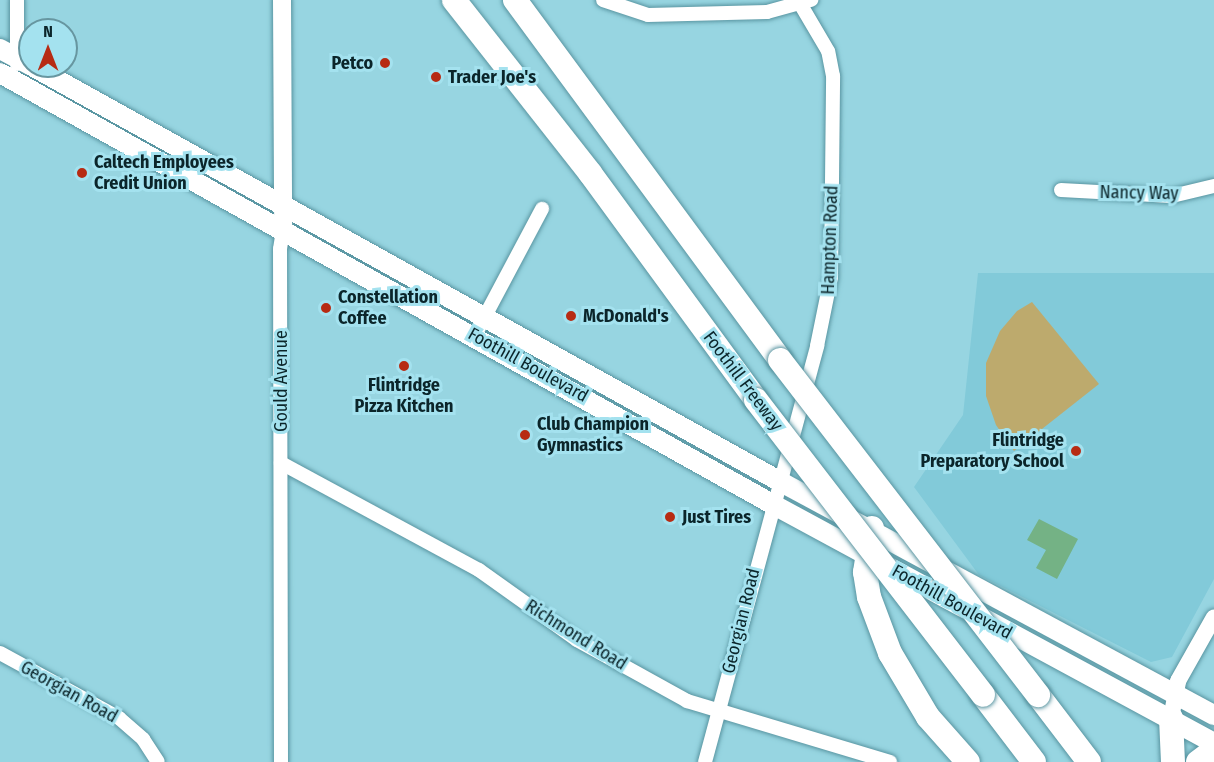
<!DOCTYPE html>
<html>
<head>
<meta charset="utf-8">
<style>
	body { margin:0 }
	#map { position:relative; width:1214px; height:762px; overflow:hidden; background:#97d5e1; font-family:"Fira Sans Condensed",sans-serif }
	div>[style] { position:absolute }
	.built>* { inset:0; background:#82cad9 }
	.green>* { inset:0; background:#bdaa6d }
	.water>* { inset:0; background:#74b285 }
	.roads { filter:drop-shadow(0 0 2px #5995a1) drop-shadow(0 0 2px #5995a1) }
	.minor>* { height:14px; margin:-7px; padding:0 7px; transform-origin:7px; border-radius:7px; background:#fff }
	.tertiary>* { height:16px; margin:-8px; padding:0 8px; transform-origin:8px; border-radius:8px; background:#fff }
	.secondary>* { height:18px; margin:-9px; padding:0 9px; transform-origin:9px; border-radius:9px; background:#fff }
	.primary>* { height:20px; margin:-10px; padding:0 10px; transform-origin:10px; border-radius:10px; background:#fff }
	.motorway>* { height:24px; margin:-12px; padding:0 12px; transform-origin:12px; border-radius:12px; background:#fff }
	.bridges { filter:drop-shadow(0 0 2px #5995a1) drop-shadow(0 0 2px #5995a1) }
	.motorway-bridge>* { height:24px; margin:-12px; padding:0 12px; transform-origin:12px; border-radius:12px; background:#fff }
	.dots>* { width:16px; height:16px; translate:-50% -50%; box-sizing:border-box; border:3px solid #a4e2ef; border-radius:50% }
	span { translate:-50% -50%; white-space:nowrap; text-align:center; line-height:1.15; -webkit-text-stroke:6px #a4e2ef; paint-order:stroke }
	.poi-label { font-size:18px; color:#0b252a; font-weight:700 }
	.right { translate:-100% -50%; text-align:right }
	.left { translate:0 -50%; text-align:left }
	.street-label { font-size:18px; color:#0b252a }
	.north { position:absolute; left:18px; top:18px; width:60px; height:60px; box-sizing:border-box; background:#a4e2ef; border:2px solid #6796a0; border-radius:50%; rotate:0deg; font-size:16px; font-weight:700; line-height:24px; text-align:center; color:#0b252a }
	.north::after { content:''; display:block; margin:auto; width:21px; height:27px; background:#b72b13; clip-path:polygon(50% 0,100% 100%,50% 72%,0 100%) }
</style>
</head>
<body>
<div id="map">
	<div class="built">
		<i style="clip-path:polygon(978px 273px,1214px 273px,1214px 579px,1172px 657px,1151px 662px,979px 575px,914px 487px,963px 415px)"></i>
	</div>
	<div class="green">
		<i style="clip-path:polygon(1032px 302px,1099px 384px,1014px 451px,996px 425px,986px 396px,986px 363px,1000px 331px,1017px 311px)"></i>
	</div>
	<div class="water">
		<i style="clip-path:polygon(1039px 519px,1078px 539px,1057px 579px,1036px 568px,1046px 550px,1027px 540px)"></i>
	</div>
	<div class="roads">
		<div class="minor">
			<i style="left:17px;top:0;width:64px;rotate:90deg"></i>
			<i style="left:603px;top:0;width:47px;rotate:18.4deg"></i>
			<i style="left:648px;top:15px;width:119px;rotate:-1.4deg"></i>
			<i style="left:767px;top:12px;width:46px;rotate:-15.3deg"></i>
			<i style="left:1061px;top:190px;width:111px;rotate:3.1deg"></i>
			<i style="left:1172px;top:196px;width:43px;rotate:-13.4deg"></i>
			<i style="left:475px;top:335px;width:143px;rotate:-62deg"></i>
			<i style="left:281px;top:463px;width:225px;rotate:28.4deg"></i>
			<i style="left:479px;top:570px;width:120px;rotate:35.5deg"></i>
			<i style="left:577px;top:640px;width:126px;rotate:29deg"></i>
			<i style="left:687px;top:701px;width:212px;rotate:16.7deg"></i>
			<i style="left:0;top:653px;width:136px;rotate:28.6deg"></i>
			<i style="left:119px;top:718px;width:32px;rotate:41deg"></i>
			<i style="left:143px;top:739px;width:27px;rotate:57deg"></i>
			<i style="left:281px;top:762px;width:513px;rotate:-90.11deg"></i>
			<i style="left:280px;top:249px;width:20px;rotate:-81deg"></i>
			<i style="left:705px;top:762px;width:431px;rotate:-74.9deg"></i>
			<i style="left:817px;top:346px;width:70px;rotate:-78.5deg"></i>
			<i style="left:831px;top:277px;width:201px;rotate:-89.4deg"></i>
			<i style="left:833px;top:76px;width:25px;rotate:-101deg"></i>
			<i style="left:828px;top:51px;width:59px;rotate:-120.5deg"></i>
		</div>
		<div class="tertiary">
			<i style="left:1171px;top:718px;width:38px;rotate:-79deg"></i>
			<i style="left:1178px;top:681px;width:73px;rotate:-60.6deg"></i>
		</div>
		<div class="secondary">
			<i style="left:282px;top:0;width:229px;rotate:89.7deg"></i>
		</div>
		<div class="primary">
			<i style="left:0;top:49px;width:34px;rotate:28deg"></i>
			<i style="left:32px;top:66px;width:857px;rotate:29.05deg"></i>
			<i style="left:781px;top:482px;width:492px;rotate:28.3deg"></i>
			<i style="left:0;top:73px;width:886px;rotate:29.17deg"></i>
			<i style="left:774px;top:505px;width:500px;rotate:28.41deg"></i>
		</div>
		<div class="motorway">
			<i style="left:454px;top:0;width:220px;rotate:51.8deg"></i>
			<i style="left:590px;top:173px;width:281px;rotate:53.8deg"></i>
			<i style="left:515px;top:0;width:447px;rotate:53.6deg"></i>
			<i style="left:872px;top:528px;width:45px;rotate:99deg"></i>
			<i style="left:865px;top:572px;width:25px;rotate:81deg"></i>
			<i style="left:869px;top:597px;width:60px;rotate:69.4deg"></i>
			<i style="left:890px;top:653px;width:74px;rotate:59.3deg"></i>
			<i style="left:928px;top:717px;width:60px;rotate:48.4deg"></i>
			<i style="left:983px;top:695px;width:84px;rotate:52.7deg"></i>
			<i style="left:1038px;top:695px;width:84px;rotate:52.7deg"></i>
			<i style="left:1171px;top:718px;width:44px;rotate:87.4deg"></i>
			<i style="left:1198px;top:762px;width:20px;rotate:-37deg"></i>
		</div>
	</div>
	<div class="bridges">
		<div class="motorway-bridge">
			<i style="left:780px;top:360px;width:423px;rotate:52.4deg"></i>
			<i style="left:756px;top:400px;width:372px;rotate:52.4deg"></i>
		</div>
	</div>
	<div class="dots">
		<i style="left:385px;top:63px;background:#b72b13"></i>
		<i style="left:436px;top:77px;background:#b72b13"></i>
		<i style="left:82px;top:173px;background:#b72b13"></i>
		<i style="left:326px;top:308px;background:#b72b13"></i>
		<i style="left:571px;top:316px;background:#b72b13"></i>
		<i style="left:404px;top:366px;background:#b72b13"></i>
		<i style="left:525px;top:435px;background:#b72b13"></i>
		<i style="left:1076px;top:451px;background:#b72b13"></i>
		<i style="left:670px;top:517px;background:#b72b13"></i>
	</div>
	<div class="poi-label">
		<span class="right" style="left:373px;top:63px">Petco</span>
		<span class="left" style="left:448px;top:77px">Trader Joe's</span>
		<span class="left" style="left:94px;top:173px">Caltech Employees<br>Credit Union</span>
		<span class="left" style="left:338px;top:308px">Constellation<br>Coffee</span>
		<span class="left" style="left:583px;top:316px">McDonald's</span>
		<span style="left:404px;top:396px">Flintridge<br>Pizza Kitchen</span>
		<span class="left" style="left:537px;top:435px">Club Champion<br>Gymnastics</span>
		<span class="right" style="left:1064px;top:451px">Flintridge<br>Preparatory School</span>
		<span class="left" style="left:682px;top:517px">Just Tires</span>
	</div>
	<div class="street-label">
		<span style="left:1139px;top:193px;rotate:1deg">Nancy Way</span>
		<span style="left:830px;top:240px;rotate:-88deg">Hampton Road</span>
		<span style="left:528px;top:365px;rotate:29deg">Foothill Boulevard</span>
		<span style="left:281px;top:381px;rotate:-90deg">Gould Avenue</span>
		<span style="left:743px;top:381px;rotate:53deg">Foothill Freeway</span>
		<span style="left:952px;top:602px;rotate:29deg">Foothill Boulevard</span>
		<span style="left:741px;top:621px;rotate:-76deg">Georgian Road</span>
		<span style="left:576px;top:635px;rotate:32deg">Richmond Road</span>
		<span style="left:69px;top:692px;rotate:29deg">Georgian Road</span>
	</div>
	<div class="north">N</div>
</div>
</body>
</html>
